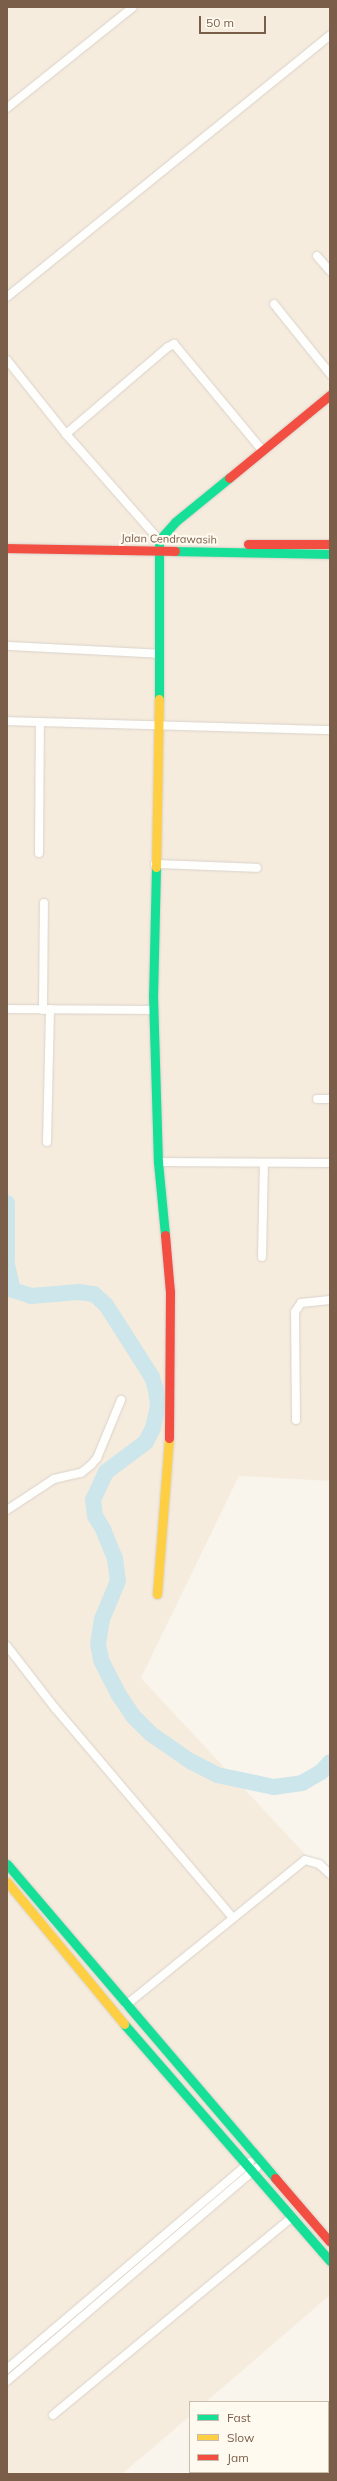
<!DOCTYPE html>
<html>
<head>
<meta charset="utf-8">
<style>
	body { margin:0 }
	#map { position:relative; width:337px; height:2481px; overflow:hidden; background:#f9f5ed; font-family:Mulish,sans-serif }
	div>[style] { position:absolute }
	.residential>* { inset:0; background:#f6ecdd }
	.river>* { height:16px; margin:-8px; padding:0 8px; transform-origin:8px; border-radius:8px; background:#cde6eb }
	.roads { filter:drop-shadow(0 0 1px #d9d2cb) drop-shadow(0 0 1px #d9d2cb) }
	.street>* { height:8px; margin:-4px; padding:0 4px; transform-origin:4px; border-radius:4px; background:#fefefc }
	.fast>* { height:9px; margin:-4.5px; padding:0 4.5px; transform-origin:4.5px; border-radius:4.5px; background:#16e098 }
	.slow>* { height:9px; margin:-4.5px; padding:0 4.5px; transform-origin:4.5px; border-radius:4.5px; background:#ffcf43 }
	.jam>* { height:9px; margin:-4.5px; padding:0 4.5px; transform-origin:4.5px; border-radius:4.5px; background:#f24e42 }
	span { translate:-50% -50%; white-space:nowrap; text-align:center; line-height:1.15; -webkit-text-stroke:4px #fffaf0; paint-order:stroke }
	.street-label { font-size:11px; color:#7b5e49 }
	.frame { position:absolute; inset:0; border:8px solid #7b5e49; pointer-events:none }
	.legend { position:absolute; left:189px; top:2401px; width:140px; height:72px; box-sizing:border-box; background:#fffaf0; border:1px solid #cabcad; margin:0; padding:5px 7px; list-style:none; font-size:12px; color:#7b5e49 }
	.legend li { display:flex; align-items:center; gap:8px; height:20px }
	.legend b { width:20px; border:1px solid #cabcad }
	.scale { position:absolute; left:199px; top:16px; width:67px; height:18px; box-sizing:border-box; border:2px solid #7b5e49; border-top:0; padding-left:5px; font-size:12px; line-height:14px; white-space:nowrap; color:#7b5e49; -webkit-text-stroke:3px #fffaf0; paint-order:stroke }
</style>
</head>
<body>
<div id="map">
	<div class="residential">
		<i style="clip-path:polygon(7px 7px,330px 7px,330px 1481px,239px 1476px,141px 1678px,330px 1881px,330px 2295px,206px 2402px,190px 2402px,190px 2416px,122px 2474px,7px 2474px)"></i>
	</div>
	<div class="river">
		<i style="left:7px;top:1203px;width:57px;rotate:90deg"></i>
		<i style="left:7px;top:1265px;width:26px;rotate:77deg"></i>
		<i style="left:13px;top:1290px;width:19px;rotate:18deg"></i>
		<i style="left:31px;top:1296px;width:48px;rotate:-4.8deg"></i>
		<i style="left:79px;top:1292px;width:15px;rotate:8deg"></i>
		<i style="left:94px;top:1294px;width:16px;rotate:43deg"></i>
		<i style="left:106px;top:1305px;width:85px;rotate:57.4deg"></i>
		<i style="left:152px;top:1377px;width:14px;rotate:73deg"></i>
		<i style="left:156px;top:1390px;width:16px;rotate:83deg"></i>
		<i style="left:158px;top:1406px;width:23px;rotate:103deg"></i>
		<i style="left:153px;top:1428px;width:16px;rotate:117deg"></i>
		<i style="left:146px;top:1442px;width:50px;rotate:143.1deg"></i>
		<i style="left:106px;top:1472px;width:31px;rotate:115deg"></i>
		<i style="left:93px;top:1500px;width:16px;rotate:83deg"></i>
		<i style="left:95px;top:1516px;width:15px;rotate:58deg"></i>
		<i style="left:103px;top:1529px;width:31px;rotate:68deg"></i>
		<i style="left:115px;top:1558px;width:23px;rotate:83deg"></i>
		<i style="left:118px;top:1581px;width:41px;rotate:112.8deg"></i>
		<i style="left:102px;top:1619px;width:25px;rotate:99deg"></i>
		<i style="left:98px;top:1644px;width:16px;rotate:79deg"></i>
		<i style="left:101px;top:1660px;width:39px;rotate:63deg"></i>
		<i style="left:119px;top:1695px;width:25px;rotate:56deg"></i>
		<i style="left:133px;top:1716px;width:25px;rotate:45deg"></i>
		<i style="left:151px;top:1734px;width:47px;rotate:34.7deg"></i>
		<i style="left:190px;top:1761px;width:30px;rotate:27deg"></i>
		<i style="left:217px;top:1775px;width:58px;rotate:11.9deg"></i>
		<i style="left:274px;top:1787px;width:28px;rotate:-8deg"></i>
		<i style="left:302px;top:1783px;width:22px;rotate:-30deg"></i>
		<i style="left:321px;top:1772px;width:13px;rotate:-48deg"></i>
	</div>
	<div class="roads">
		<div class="street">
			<i style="left:7px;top:108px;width:161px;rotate:-38.7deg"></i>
			<i style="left:317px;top:256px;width:20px;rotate:49deg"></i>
			<i style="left:7px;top:297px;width:416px;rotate:-39deg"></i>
			<i style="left:274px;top:304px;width:90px;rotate:51.3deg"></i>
			<i style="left:7px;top:360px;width:95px;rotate:51.4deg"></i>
			<i style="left:66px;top:434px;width:141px;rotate:48.7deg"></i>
			<i style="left:66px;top:434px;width:134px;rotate:-40.5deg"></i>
			<i style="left:168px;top:347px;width:7px;rotate:-27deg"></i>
			<i style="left:174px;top:344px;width:138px;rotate:50.3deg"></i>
			<i style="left:9px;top:646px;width:151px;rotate:3deg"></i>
			<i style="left:7px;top:721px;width:323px;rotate:1.6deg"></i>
			<i style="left:39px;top:853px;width:131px;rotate:-89.6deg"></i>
			<i style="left:155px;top:864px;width:102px;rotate:2.2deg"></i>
			<i style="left:7px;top:1009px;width:147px;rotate:0.4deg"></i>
			<i style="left:43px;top:1010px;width:107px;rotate:-89.5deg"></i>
			<i style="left:317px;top:1099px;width:13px"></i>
			<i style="left:47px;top:1142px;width:133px;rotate:-88.7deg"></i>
			<i style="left:158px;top:1162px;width:172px;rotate:0.3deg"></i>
			<i style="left:262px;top:1257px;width:94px;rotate:-88.8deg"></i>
			<i style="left:296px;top:1420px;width:108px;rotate:-90.5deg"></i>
			<i style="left:295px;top:1312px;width:11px;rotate:-56deg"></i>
			<i style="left:301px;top:1303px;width:29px;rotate:-6deg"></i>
			<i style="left:7px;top:1510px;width:56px;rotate:-33.4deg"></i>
			<i style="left:54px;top:1479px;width:28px;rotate:-13deg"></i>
			<i style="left:81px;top:1473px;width:13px;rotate:-39deg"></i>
			<i style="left:91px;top:1465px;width:9px;rotate:-49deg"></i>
			<i style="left:97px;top:1458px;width:63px;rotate:-67.5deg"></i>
			<i style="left:7px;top:1646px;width:78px;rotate:52.3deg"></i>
			<i style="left:55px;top:1708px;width:275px;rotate:49.7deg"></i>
			<i style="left:126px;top:2005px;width:230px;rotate:-39deg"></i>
			<i style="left:305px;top:1860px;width:15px;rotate:16deg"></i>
			<i style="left:319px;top:1864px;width:15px;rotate:42deg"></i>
			<i style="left:7px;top:2369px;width:319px;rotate:-40.4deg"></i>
			<i style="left:7px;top:2381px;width:328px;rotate:-40.5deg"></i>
			<i style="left:53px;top:2415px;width:309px;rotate:-39.6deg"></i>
			<i style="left:246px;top:2472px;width:3px;rotate:45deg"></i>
		</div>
		<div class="fast">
			<i style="left:175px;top:551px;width:155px;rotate:1.1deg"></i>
			<i style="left:159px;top:699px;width:159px;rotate:-90deg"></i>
			<i style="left:159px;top:540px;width:24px;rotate:-48deg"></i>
			<i style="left:175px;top:522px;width:70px;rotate:-39.2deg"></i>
			<i style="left:156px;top:867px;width:128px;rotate:91.3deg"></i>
			<i style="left:153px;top:995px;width:167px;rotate:88.3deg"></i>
			<i style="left:158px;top:1162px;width:73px;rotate:84.5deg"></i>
			<i style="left:7px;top:1864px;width:413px;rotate:49.5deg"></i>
			<i style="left:124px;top:2024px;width:314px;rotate:49deg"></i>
		</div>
		<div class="slow">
			<i style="left:156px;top:867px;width:168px;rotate:-89deg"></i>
			<i style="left:157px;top:1594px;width:156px;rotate:-85.6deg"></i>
			<i style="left:7px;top:1882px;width:184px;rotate:50.5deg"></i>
		</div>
		<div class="jam">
			<i style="left:229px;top:478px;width:131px;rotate:-39.4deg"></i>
			<i style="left:248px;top:544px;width:82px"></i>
			<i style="left:7px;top:548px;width:168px;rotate:1deg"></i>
			<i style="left:165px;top:1235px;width:57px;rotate:85deg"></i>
			<i style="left:170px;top:1292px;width:146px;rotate:90.4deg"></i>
			<i style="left:275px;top:2178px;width:84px;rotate:49.3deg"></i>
		</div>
	</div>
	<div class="street-label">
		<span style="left:169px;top:539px;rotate:1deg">Jalan Cendrawasih</span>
	</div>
	<div class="frame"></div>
	<ul class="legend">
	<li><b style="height:5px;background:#16e098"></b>Fast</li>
	<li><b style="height:5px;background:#ffcf43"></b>Slow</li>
	<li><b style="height:5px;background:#f24e42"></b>Jam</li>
	</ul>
	<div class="scale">50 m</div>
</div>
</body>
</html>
